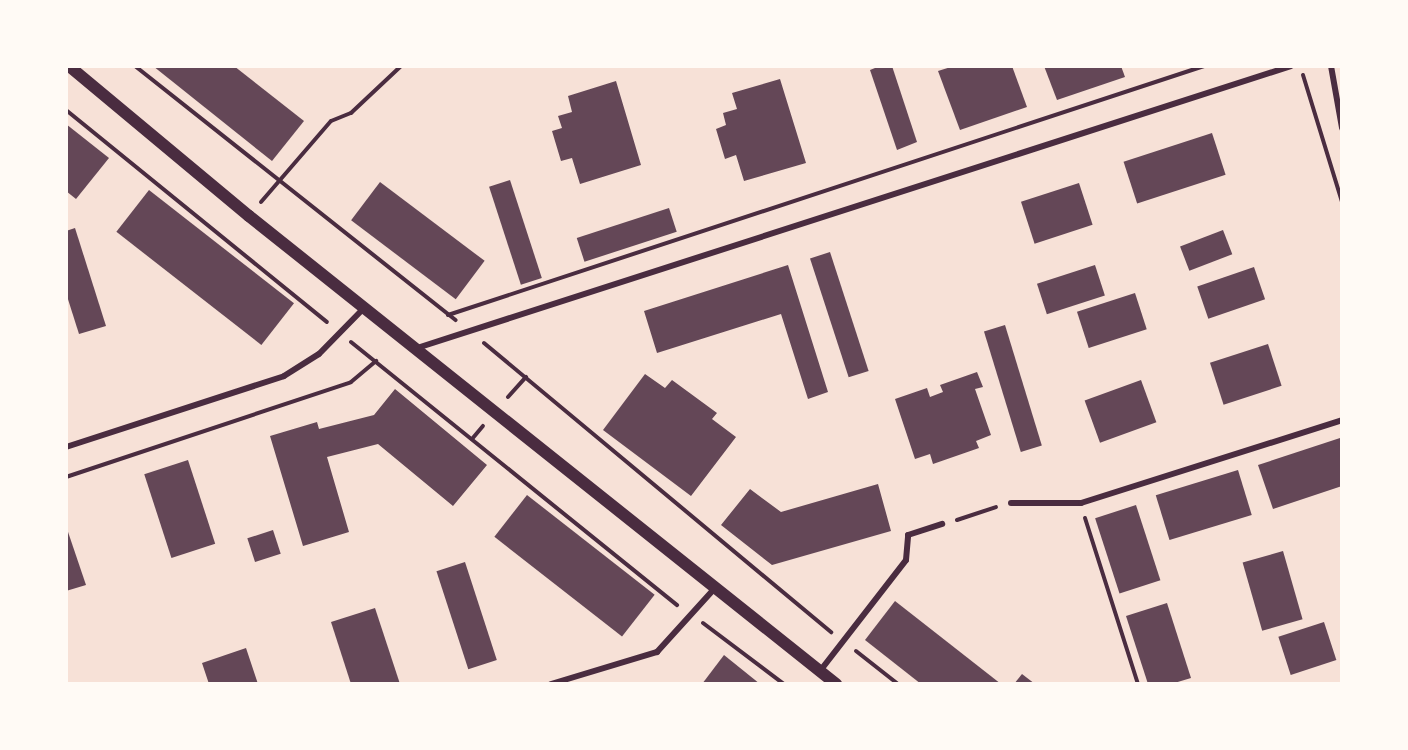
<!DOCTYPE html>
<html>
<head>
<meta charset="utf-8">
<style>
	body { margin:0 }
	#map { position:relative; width:1408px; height:750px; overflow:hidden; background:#f7e1d7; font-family:"Open Sans",sans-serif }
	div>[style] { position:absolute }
	.building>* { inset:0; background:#644757; transform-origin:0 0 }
	.path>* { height:4px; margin:-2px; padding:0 2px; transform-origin:2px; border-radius:2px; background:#4a2c40 }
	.minor>* { height:6px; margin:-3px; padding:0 3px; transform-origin:3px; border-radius:3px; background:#4a2c40 }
	.secondary>* { height:12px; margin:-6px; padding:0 6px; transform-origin:6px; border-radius:6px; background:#4a2c40 }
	span { translate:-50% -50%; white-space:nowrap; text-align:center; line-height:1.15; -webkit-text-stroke:4.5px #fffaf5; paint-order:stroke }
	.frame { position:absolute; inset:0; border:68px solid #fffaf5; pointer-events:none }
</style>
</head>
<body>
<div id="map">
	<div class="building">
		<i style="clip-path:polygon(153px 66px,234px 66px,304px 121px,272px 161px)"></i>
		<i style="clip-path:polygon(880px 66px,892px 66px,917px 142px,897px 150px,870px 70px)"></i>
		<i style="clip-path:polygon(954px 66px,1012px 66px,1027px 107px,960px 130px,938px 71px)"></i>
		<i style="clip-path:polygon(1044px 66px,1121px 66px,1125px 77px,1057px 100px)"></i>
		<i style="clip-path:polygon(780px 79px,806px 163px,744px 181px,736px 155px,725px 159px,716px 129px,726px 125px,723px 113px,737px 109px,732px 93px)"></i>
		<i style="clip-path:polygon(616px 81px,641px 165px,580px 184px,572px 158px,561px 161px,552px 131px,562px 128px,558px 116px,572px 112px,568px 96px)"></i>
		<i style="clip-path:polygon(66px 124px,109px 158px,76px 199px,66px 191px)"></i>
		<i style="left:1212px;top:133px;width:44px;height:93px;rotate:72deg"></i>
		<i style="left:510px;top:180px;width:103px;height:22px;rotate:72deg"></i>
		<i style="left:380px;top:182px;width:131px;height:48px;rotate:37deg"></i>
		<i style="left:1079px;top:183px;width:44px;height:61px;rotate:72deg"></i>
		<i style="left:149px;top:190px;width:184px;height:53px;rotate:38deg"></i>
		<i style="left:669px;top:208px;width:25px;height:97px;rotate:72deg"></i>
		<i style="clip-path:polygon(75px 228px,106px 326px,79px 334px,66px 293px,66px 231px)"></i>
		<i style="left:1223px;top:230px;width:26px;height:46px;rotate:69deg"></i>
		<i style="left:830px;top:252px;width:125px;height:21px;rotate:72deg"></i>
		<i style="clip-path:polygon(788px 265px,828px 392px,808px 399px,781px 314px,657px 353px,644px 311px)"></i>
		<i style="left:1095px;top:265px;width:32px;height:61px;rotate:72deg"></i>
		<i style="left:1254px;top:267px;width:34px;height:60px;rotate:71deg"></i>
		<i style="left:1135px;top:293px;width:38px;height:61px;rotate:72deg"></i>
		<i style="left:1005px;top:325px;width:126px;height:22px;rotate:73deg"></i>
		<i style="left:1268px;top:344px;width:44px;height:61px;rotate:72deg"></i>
		<i style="clip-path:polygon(977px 372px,983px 387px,975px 389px,991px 435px,976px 441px,979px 448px,933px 464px,930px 454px,915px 459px,895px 399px,927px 388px,930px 397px,943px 392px,940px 385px)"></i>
		<i style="clip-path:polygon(645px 374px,665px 388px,672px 380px,717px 413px,712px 419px,736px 437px,691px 496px,603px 430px)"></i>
		<i style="left:1141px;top:380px;width:45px;height:60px;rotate:70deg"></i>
		<i style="clip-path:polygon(395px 389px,487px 465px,453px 506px,378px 444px,327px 457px,349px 532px,303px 546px,270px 436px,317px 422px,319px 429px,374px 415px)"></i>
		<i style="clip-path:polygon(1340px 438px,1342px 486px,1273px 509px,1258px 465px)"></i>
		<i style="left:188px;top:460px;width:88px;height:46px;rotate:72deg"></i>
		<i style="left:1238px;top:470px;width:47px;height:86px;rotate:73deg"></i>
		<i style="clip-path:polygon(878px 484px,891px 531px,772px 565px,721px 525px,750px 489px,781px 512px)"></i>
		<i style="left:527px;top:495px;width:162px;height:53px;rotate:38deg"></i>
		<i style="left:1136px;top:505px;width:79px;height:43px;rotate:72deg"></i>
		<i style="clip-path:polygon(66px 526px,86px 585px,66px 591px)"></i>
		<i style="left:273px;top:530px;width:25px;height:27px;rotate:72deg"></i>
		<i style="left:1283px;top:551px;width:71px;height:42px;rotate:74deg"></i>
		<i style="left:465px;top:562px;width:103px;height:30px;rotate:72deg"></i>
		<i style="clip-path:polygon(895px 601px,1001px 684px,921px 684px,865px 640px)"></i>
		<i style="clip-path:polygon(1167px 603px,1191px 678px,1171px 684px,1148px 684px,1126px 616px)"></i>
		<i style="clip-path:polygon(375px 608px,400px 684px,351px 684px,331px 622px)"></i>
		<i style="left:1324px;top:622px;width:40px;height:48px;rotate:72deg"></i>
		<i style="clip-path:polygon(246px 648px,258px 684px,209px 684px,202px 663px)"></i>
		<i style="clip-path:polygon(724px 655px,760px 684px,702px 684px)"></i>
		<i style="clip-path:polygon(1022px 674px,1035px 684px,1014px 684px)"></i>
	</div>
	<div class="path">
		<i style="left:135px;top:66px;width:409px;rotate:38.4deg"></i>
		<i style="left:1303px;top:75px;width:133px;rotate:72.9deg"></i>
		<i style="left:66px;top:110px;width:336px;rotate:39.1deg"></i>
		<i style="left:261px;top:202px;width:107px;rotate:-49.2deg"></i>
		<i style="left:331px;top:121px;width:22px;rotate:-22deg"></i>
		<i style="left:351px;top:113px;width:69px;rotate:-43.2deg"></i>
		<i style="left:448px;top:315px;width:796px;rotate:-18.23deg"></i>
		<i style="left:351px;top:342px;width:419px;rotate:38.9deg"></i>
		<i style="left:484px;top:343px;width:452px;rotate:39.8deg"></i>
		<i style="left:508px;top:397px;width:27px;rotate:-48deg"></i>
		<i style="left:472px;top:439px;width:17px;rotate:-50deg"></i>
		<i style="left:66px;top:477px;width:300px;rotate:-18.4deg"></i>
		<i style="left:351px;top:382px;width:33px;rotate:-40deg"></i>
		<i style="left:1085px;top:518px;width:174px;rotate:72.3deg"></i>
		<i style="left:957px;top:520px;width:41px;rotate:-18.4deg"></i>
		<i style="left:703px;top:623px;width:101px;rotate:37deg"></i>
		<i style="left:856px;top:651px;width:53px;rotate:38.2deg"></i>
	</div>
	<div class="minor">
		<i style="left:1331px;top:66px;width:63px;rotate:79.9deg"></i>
		<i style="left:417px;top:348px;width:918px;rotate:-17.88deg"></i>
		<i style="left:66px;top:447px;width:229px;rotate:-18deg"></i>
		<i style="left:284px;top:376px;width:41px;rotate:-32.2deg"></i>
		<i style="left:319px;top:354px;width:64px;rotate:-45.6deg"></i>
		<i style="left:1011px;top:503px;width:70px"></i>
		<i style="left:1081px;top:503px;width:274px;rotate:-17.6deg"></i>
		<i style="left:820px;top:671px;width:140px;rotate:-52.2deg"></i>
		<i style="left:906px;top:560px;width:25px;rotate:-85deg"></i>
		<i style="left:908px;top:535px;width:36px;rotate:-18deg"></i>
		<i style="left:551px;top:684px;width:111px;rotate:-16.8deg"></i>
		<i style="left:657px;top:652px;width:86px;rotate:-47.8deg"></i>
	</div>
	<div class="secondary">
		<i style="left:69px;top:66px;width:234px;rotate:39.8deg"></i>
		<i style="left:249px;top:216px;width:751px;rotate:38.56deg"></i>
	</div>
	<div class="frame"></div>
</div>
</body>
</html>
